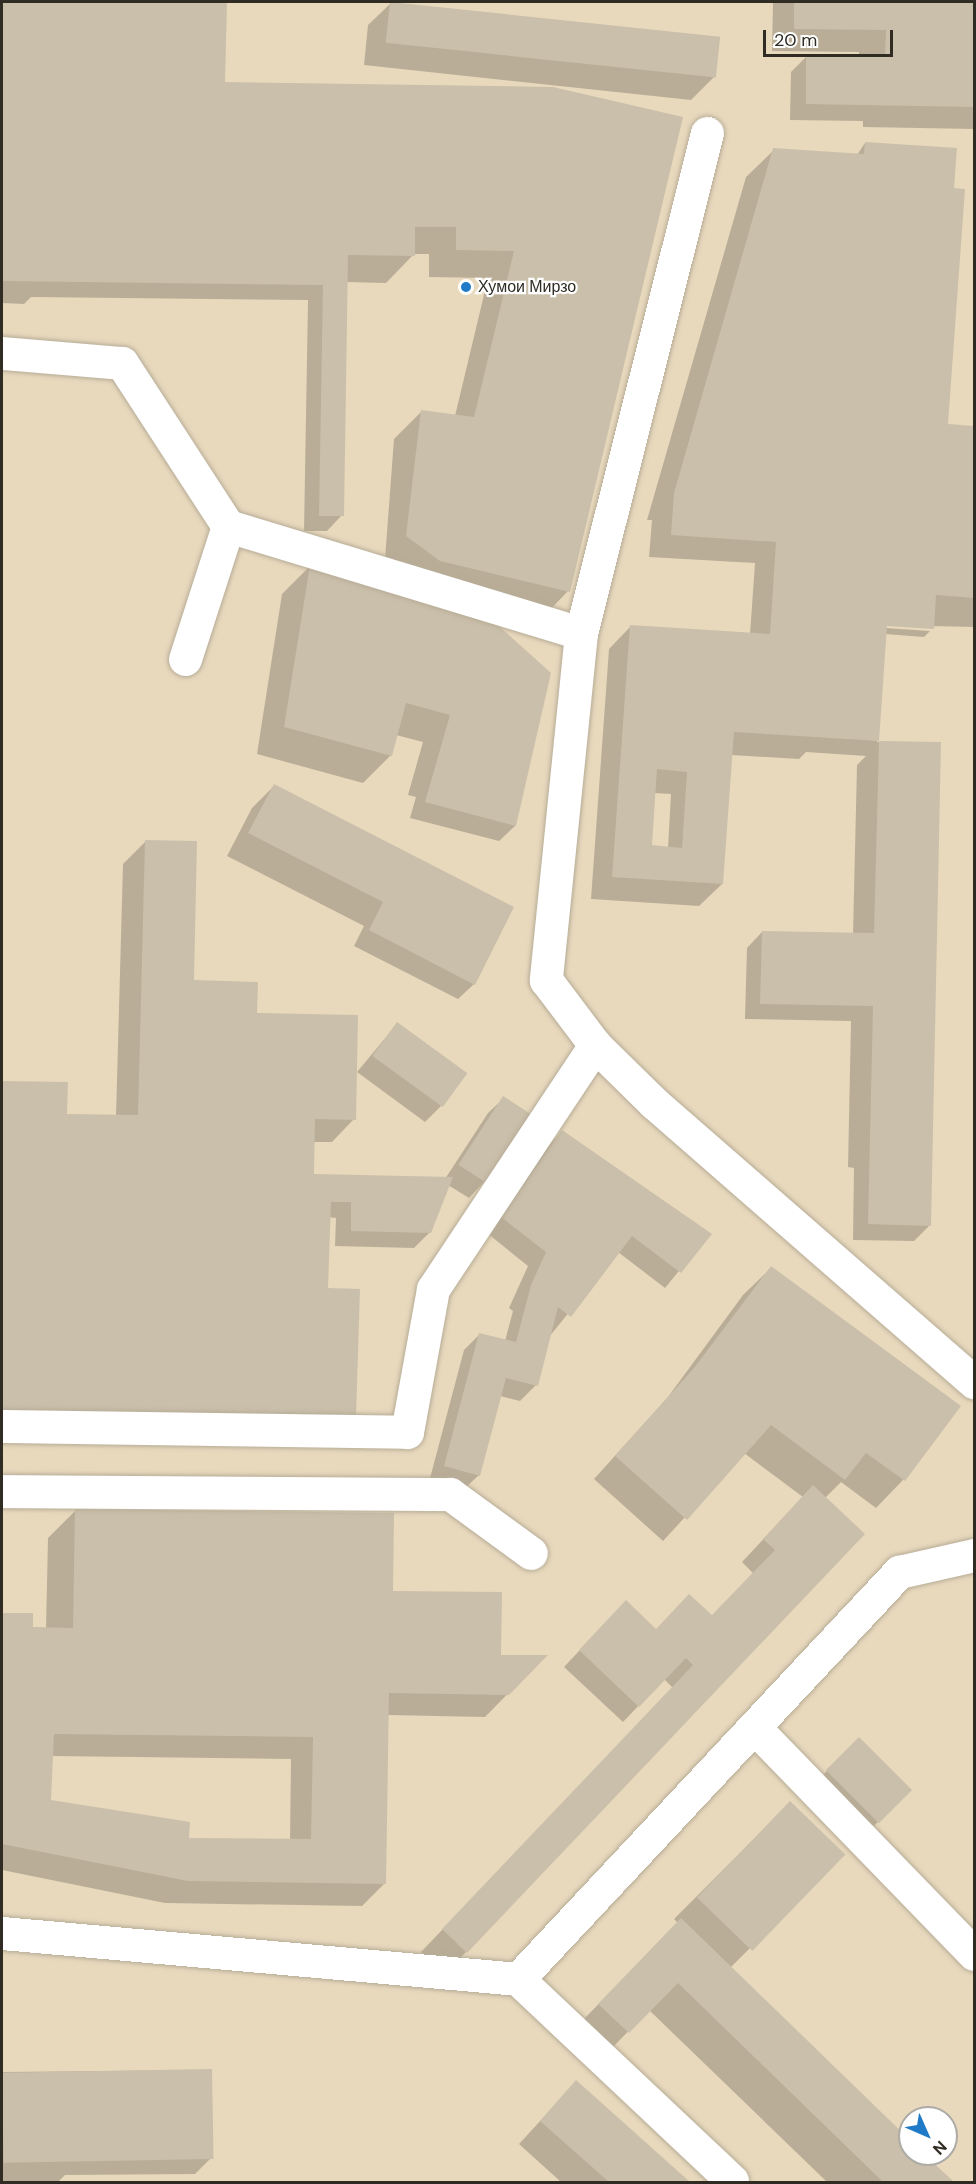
<!DOCTYPE html>
<html>
<head>
<meta charset="utf-8">
<style>
	body { margin:0 }
	#map { position:relative; width:976px; height:2184px; overflow:hidden; background:#f0e5cf; font-family:"DM Sans",sans-serif }
	div>[style] { position:absolute }
	.built>* { inset:0; background:#e8d9bd }
	.shadow>* { inset:0; background:#0003; transform-origin:0 0 }
	.building>* { inset:0; background:#cabfaa; transform-origin:0 0 }
	.roads { filter:drop-shadow(0 0 2px #b7ac97) drop-shadow(0 0 2px #b7ac97) }
	.minor>* { height:33px; margin:-16.5px; padding:0 16.5px; transform-origin:16.5px; border-radius:16.5px; background:#fff }
	.dots>* { width:16px; height:16px; translate:-50% -50%; box-sizing:border-box; border:3px solid #fff; border-radius:50% }
	span { translate:-50% -50%; white-space:nowrap; text-align:center; line-height:1.15; -webkit-text-stroke:4.5px #fff; paint-order:stroke }
	.poi-label { font-size:16px; color:#302c24 }
	.left { translate:0 -50%; text-align:left }
	.frame { position:absolute; inset:0; border:3px solid #302c24; pointer-events:none }
	.north { position:absolute; left:898px; top:2106px; width:60px; height:60px; box-sizing:border-box; background:#fff; border:2px solid #acaba7; border-radius:50%; rotate:135deg; font-size:16px; font-weight:700; line-height:24px; text-align:center; color:#302c24 }
	.north::after { content:''; display:block; margin:auto; width:21px; height:27px; background:#1f7ac7; clip-path:polygon(50% 0,100% 100%,50% 72%,0 100%) }
	.scale { position:absolute; left:763px; top:30px; width:130px; height:27px; box-sizing:border-box; border:3px solid #302c24; border-top:0; padding-left:8px; font-size:18px; line-height:21px; white-space:nowrap; color:#302c24; -webkit-text-stroke:4px #fff; paint-order:stroke }
</style>
</head>
<body>
<div id="map">
	<div class="built">
		<i style="clip-path:polygon(evenodd,2px 2px,974px 2px,974px 2182px,2px 2182px,2px 2px,910px 2118px,946px 2118px,946px 2154px,910px 2154px,910px 2118px)"></i>
	</div>
	<div class="shadow">
		<i style="clip-path:polygon(2px 2px,225px 2px,221px 84px,553px 88px,568px 591px,546px 614px,385px 559px,394px 439px,422px 411px,455px 416px,488px 278px,429px 277px,429px 254px,414px 254px,386px 283px,346px 282px,342px 515px,327px 531px,304px 531px,308px 300px,31px 297px,24px 304px,2px 303px)"></i>
		<i style="clip-path:polygon(773px 2px,974px 2px,974px 129px,863px 127px,863px 121px,790px 120px,791px 72px,807px 56px,859px 57px,859px 52px,772px 51px)"></i>
		<i style="clip-path:polygon(391px 3px,714px 77px,691px 100px,364px 65px,368px 25px)"></i>
		<i style="clip-path:polygon(evenodd,865px 143px,953px 189px,946px 428px,974px 427px,974px 627px,885px 625px,885px 628px,930px 631px,924px 637px,885px 634px,877px 742px,940px 744px,930px 1225px,914px 1241px,853px 1240px,854px 1168px,848px 1167px,851px 1021px,745px 1019px,747px 948px,762px 932px,853px 934px,857px 765px,866px 756px,806px 752px,799px 759px,731px 755px,722px 884px,699px 906px,591px 899px,609px 649px,631px 626px,750px 634px,755px 563px,649px 557px,652px 520px,647px 520px,746px 177px,774px 150px,857px 155px,865px 143px,654px 793px,671px 794px,668px 848px,650px 847px,654px 793px)"></i>
		<i style="clip-path:polygon(310px 566px,549px 673px,515px 826px,499px 841px,410px 818px,416px 797px,408px 795px,423px 742px,396px 735px,391px 755px,363px 783px,257px 754px,282px 594px)"></i>
		<i style="clip-path:polygon(274px 786px,474px 984px,458px 999px,354px 946px,364px 926px,227px 856px,252px 808px)"></i>
		<i style="clip-path:polygon(145px 842px,192px 982px,255px 1014px,354px 1119px,332px 1142px,313px 1142px,310px 1176px,445px 1179px,488px 1113px,504px 1098px,484px 1182px,469px 1198px,448px 1185px,430px 1232px,414px 1248px,335px 1246px,336px 1218px,328px 1217px,2px 1438px,2px 1082px,67px 1084px,64px 1115px,116px 1116px,123px 864px)"></i>
		<i style="clip-path:polygon(397px 1024px,441px 1106px,425px 1122px,357px 1072px)"></i>
		<i style="clip-path:polygon(562px 1132px,709px 1234px,665px 1288px,618px 1252px,549px 1337px,536px 1385px,520px 1401px,500px 1396px,479px 1475px,463px 1490px,429px 1482px,464px 1350px,480px 1334px,505px 1341px,513px 1311px,509px 1308px,528px 1266px,487px 1233px,546px 1148px)"></i>
		<i style="clip-path:polygon(771px 1268px,959px 1407px,903px 1480px,876px 1508px,841px 1482px,825px 1498px,665px 1744px,444px 1975px,421px 1952px,673px 1688px,664px 1679px,623px 1722px,564px 1667px,610px 1618px,656px 1630px,711px 1617px,753px 1573px,742px 1562px,803px 1497px,744px 1453px,663px 1541px,594px 1479px,668px 1397px,743px 1295px)"></i>
		<i style="clip-path:polygon(evenodd,75px 1511px,391px 1595px,500px 1656px,545px 1656px,485px 1717px,387px 1715px,385px 1883px,362px 1906px,165px 1903px,2px 1870px,2px 1615px,31px 1615px,31px 1629px,46px 1629px,48px 1538px,75px 1511px,51px 1756px,291px 1759px,290px 1841px,187px 1839px,49px 1801px,51px 1756px)"></i>
		<i style="left:859px;top:1739px;width:72px;height:68px;rotate:45deg"></i>
		<i style="clip-path:polygon(790px 1803px,843px 1855px,730px 1968px,910px 2142px,910px 2154px,922px 2154px,951px 2182px,827px 2182px,649px 2010px,612px 2048px,583px 2020px,678px 1923px,674px 1919px)"></i>
		<i style="clip-path:polygon(211px 2070px,211px 2158px,195px 2174px,65px 2175px,58px 2182px,2px 2182px,2px 2072px)"></i>
		<i style="clip-path:polygon(576px 2082px,688px 2182px,561px 2182px,519px 2144px)"></i>
	</div>
	<div class="building">
		<i style="clip-path:polygon(2px 2px,227px 2px,225px 82px,553px 87px,683px 117px,570px 592px,440px 561px,406px 536px,421px 410px,474px 417px,514px 251px,456px 250px,456px 227px,415px 227px,415px 256px,348px 255px,344px 516px,319px 516px,323px 285px,2px 281px)"></i>
		<i style="left:390px;top:2px;width:332px;height:41px;rotate:6deg"></i>
		<i style="clip-path:polygon(794px 2px,974px 2px,974px 107px,806px 104px,806px 54px,885px 55px,886px 30px,794px 29px)"></i>
		<i style="clip-path:polygon(evenodd,865px 142px,957px 148px,954px 188px,965px 189px,948px 424px,974px 426px,974px 598px,936px 595px,934px 629px,887px 626px,879px 741px,734px 732px,723px 884px,612px 877px,630px 625px,770px 634px,776px 542px,671px 535px,674px 493px,773px 148px,864px 154px,865px 142px,657px 769px,687px 772px,682px 848px,652px 845px,657px 769px)"></i>
		<i style="clip-path:polygon(310px 565px,490px 618px,551px 673px,516px 826px,425px 802px,450px 715px,406px 703px,392px 756px,284px 727px)"></i>
		<i style="clip-path:polygon(879px 741px,941px 742px,931px 1226px,868px 1224px,873px 1006px,760px 1004px,762px 931px,874px 933px)"></i>
		<i style="clip-path:polygon(274px 784px,514px 907px,475px 985px,369px 930px,383px 902px,248px 833px)"></i>
		<i style="clip-path:polygon(145px 840px,197px 841px,194px 980px,258px 982px,257px 1013px,358px 1015px,356px 1120px,315px 1119px,314px 1174px,453px 1177px,431px 1233px,351px 1231px,351px 1202px,331px 1202px,328px 1288px,360px 1289px,356px 1417px,2px 1410px,2px 1081px,68px 1082px,67px 1114px,138px 1115px)"></i>
		<i style="left:397px;top:1022px;width:87px;height:42px;rotate:36deg"></i>
		<i style="left:503px;top:1096px;width:35px;height:82px;rotate:33deg"></i>
		<i style="clip-path:polygon(562px 1130px,712px 1234px,681px 1273px,632px 1236px,571px 1317px,558px 1307px,538px 1386px,506px 1378px,480px 1476px,444px 1466px,479px 1333px,516px 1342px,531px 1285px,546px 1252px,501px 1217px)"></i>
		<i style="clip-path:polygon(771px 1266px,961px 1406px,905px 1481px,866px 1453px,845px 1480px,771px 1425px,687px 1520px,615px 1456px,694px 1368px)"></i>
		<i style="clip-path:polygon(813px 1485px,865px 1534px,467px 1953px,442px 1929px,693px 1665px,686px 1658px,639px 1707px,579px 1650px,626px 1600px,656px 1629px,689px 1594px,712px 1615px,775px 1550px,763px 1539px)"></i>
		<i style="clip-path:polygon(evenodd,75px 1509px,394px 1513px,393px 1591px,502px 1592px,501px 1655px,548px 1655px,509px 1695px,389px 1693px,386px 1884px,188px 1881px,2px 1844px,2px 1613px,33px 1613px,33px 1627px,73px 1628px,75px 1509px,54px 1734px,313px 1737px,311px 1839px,189px 1838px,190px 1822px,51px 1800px,54px 1734px)"></i>
		<i style="left:859px;top:1737px;width:75px;height:47px;rotate:45deg"></i>
		<i style="left:790px;top:1801px;width:77px;height:134px;rotate:44deg"></i>
		<i style="clip-path:polygon(681px 1918px,910px 2140px,910px 2154px,924px 2154px,954px 2182px,883px 2182px,678px 1983px,629px 2033px,598px 2004px)"></i>
		<i style="left:212px;top:2069px;width:90px;height:210px;rotate:89deg"></i>
		<i style="clip-path:polygon(576px 2080px,690px 2182px,609px 2182px,540px 2121px)"></i>
	</div>
	<div class="roads">
		<div class="minor">
			<i style="left:707px;top:133px;width:516px;rotate:104.14deg"></i>
			<i style="left:581px;top:633px;width:349px;rotate:95.8deg"></i>
			<i style="left:546px;top:980px;width:81px;rotate:53deg"></i>
			<i style="left:595px;top:1045px;width:83px;rotate:44.5deg"></i>
			<i style="left:654px;top:1103px;width:425px;rotate:41.1deg"></i>
			<i style="left:2px;top:353px;width:120px;rotate:4.8deg"></i>
			<i style="left:122px;top:363px;width:194px;rotate:57deg"></i>
			<i style="left:228px;top:526px;width:369px;rotate:16.9deg"></i>
			<i style="left:185px;top:659px;width:140px;rotate:-72.1deg"></i>
			<i style="left:2px;top:1426px;width:405px;rotate:0.8deg"></i>
			<i style="left:407px;top:1432px;width:145px;rotate:-79.7deg"></i>
			<i style="left:433px;top:1289px;width:293px;rotate:-56.4deg"></i>
			<i style="left:2px;top:1491px;width:448px;rotate:0.4deg"></i>
			<i style="left:450px;top:1494px;width:100px;rotate:36.1deg"></i>
			<i style="left:754px;top:1727px;width:316px;rotate:45.9deg"></i>
			<i style="left:2px;top:1933px;width:518px;rotate:5.09deg"></i>
			<i style="left:518px;top:1979px;width:558px;rotate:-46.89deg"></i>
			<i style="left:899px;top:1572px;width:77px;rotate:-12.8deg"></i>
			<i style="left:518px;top:1979px;width:294px;rotate:43.3deg"></i>
		</div>
	</div>
	<div class="dots">
		<i style="left:466px;top:287px;background:#1f7ac7"></i>
	</div>
	<div class="poi-label">
		<span class="left" style="left:478px;top:287px">Хумои Мирзо</span>
	</div>
	<div class="frame"></div>
	<div class="north">N</div>
	<div class="scale">20 m</div>
</div>
</body>
</html>
